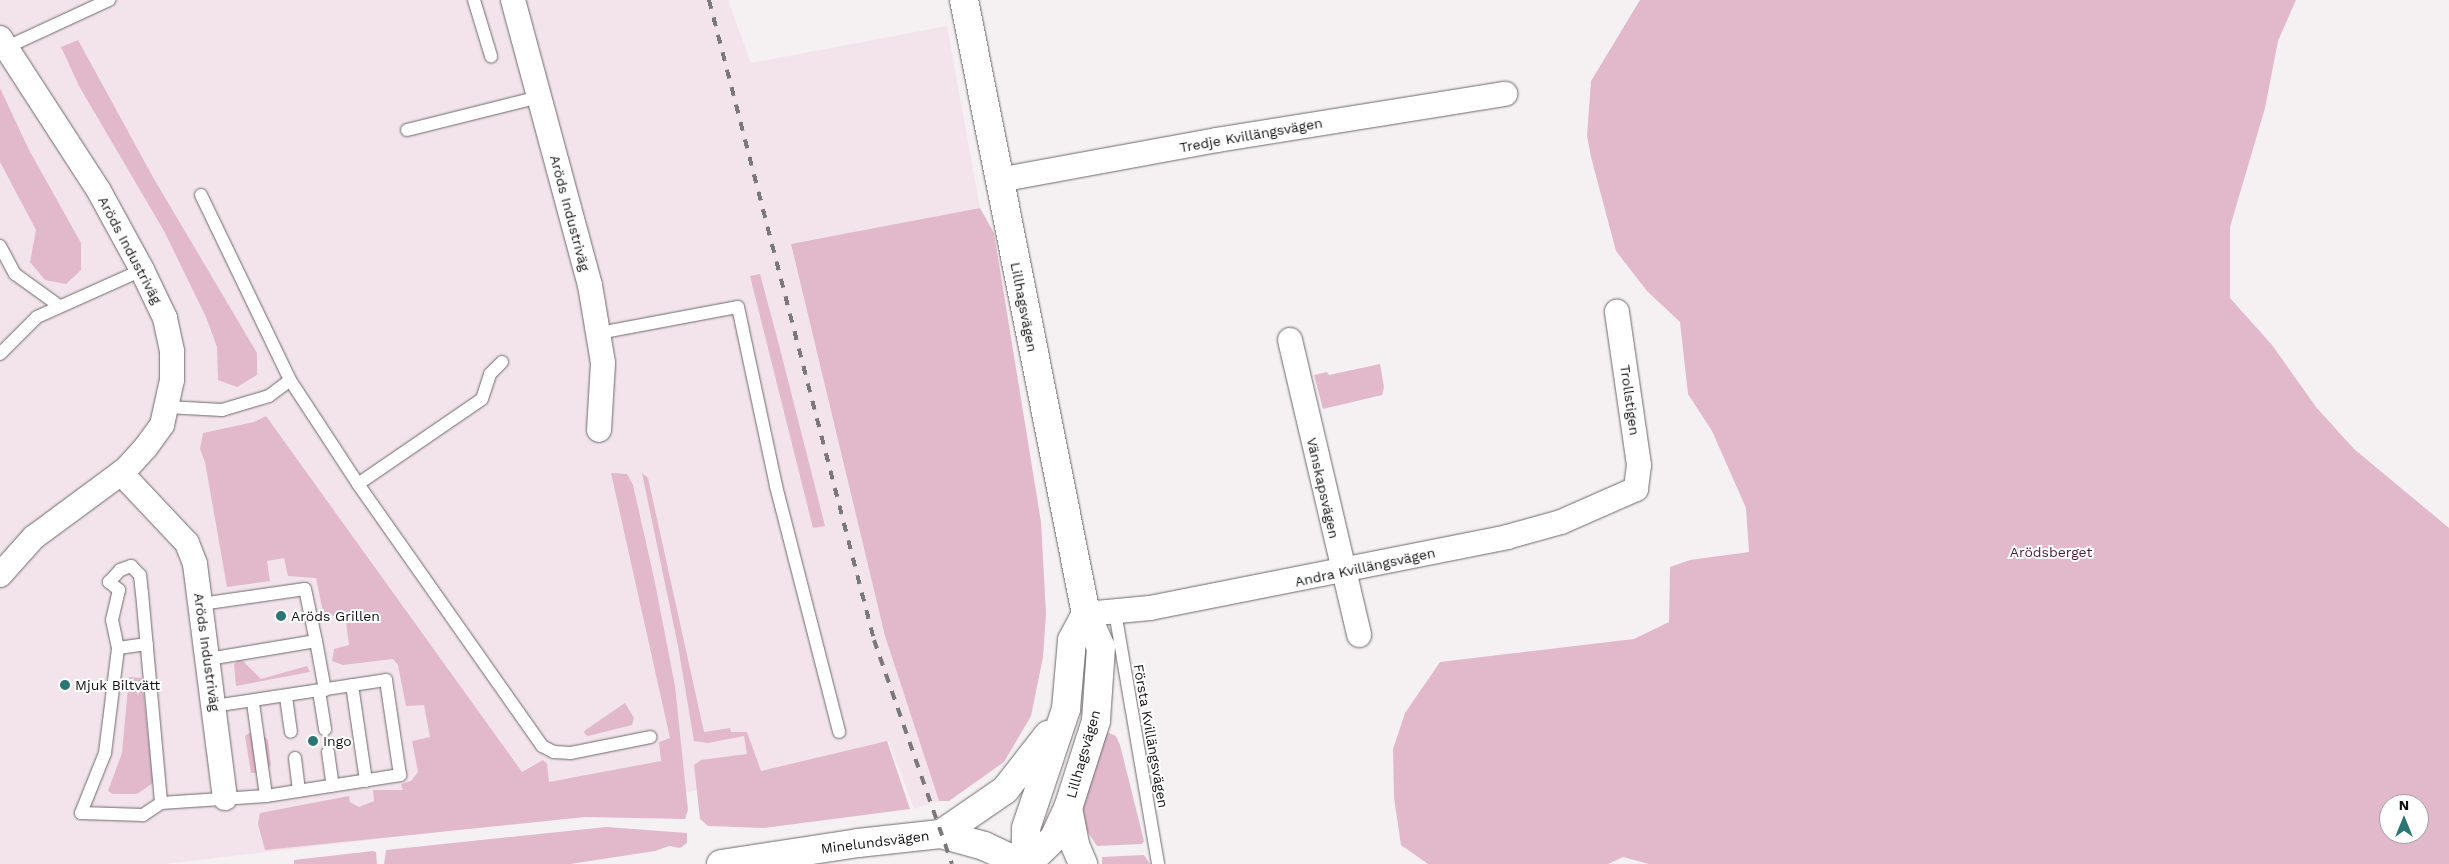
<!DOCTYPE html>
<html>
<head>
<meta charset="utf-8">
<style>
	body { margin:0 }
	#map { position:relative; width:2449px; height:864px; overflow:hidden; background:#f5f0f2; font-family:"Work Sans",sans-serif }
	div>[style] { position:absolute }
	.built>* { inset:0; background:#f2e4ea }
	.green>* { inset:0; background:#e1b9cb }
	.roads { filter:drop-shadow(0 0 1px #6e696b) drop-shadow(0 0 1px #6e696b) }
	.lane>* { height:12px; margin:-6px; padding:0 6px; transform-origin:6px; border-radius:6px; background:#fff }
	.street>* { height:24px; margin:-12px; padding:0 12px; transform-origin:12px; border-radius:12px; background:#fff }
	.secondary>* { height:28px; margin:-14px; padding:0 14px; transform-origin:14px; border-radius:14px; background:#fff }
	.rail>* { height:4px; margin-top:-2px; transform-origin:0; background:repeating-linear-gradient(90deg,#7b7879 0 9px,transparent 0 18px) }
	.dots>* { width:14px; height:14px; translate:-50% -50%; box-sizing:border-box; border:2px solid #fff; border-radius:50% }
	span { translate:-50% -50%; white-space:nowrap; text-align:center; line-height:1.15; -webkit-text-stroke:4px #fff; paint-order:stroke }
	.street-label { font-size:14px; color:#141213 }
	.park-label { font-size:14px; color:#4f1c37 }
	.poi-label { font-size:14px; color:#141213 }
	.left { translate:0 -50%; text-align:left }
	.north { position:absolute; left:2379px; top:794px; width:50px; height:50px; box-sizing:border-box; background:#fff; border:1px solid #a1a0a1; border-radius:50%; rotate:0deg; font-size:14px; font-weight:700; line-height:20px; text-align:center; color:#141213 }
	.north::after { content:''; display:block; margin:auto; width:18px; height:22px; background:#2b7572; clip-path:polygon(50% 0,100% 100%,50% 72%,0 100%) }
</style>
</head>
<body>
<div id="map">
	<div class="built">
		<i style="clip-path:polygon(0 0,728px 0,751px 63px,947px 26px,980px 208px,791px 245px,885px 636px,939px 801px,914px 809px,889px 742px,609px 812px,164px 864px,0 864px)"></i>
	</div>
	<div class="green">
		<i style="clip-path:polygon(evenodd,1640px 0,2296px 0,2278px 41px,2265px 108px,2230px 227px,2230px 298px,2272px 345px,2316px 407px,2354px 449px,2449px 528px,2449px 864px,1649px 864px,1623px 857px,1608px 864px,1428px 864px,1401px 845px,1394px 798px,1393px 749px,1405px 713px,1440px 662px,1634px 639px,1669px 622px,1670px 567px,1690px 560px,1749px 552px,1746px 508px,1712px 431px,1688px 394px,1680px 322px,1647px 291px,1616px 251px,1591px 157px,1587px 136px,1591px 81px,1640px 0,2389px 804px,2419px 804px,2419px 834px,2389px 834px,2389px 804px)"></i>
		<i style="clip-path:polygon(78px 40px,154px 179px,257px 353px,257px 375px,237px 387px,218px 380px,217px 347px,206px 317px,164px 231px,79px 86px,61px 47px)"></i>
		<i style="clip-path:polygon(0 88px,29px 150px,81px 243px,81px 270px,66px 284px,45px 280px,30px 262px,36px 230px,0 162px)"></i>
		<i style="clip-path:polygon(980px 208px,994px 233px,1041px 522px,1046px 614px,1043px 657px,1031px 716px,1004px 762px,949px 801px,939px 801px,885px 636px,791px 244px)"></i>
		<i style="clip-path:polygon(760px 274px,779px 345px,825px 526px,813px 528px,750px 276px)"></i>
		<i style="clip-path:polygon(1380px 364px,1384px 387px,1382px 395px,1323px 409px,1314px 375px,1327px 372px,1329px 375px)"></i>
		<i style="clip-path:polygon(266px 416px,522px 772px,543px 760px,547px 764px,549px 782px,661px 761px,659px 742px,670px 738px,611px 473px,627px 474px,633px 485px,654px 578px,675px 686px,688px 810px,685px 819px,585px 817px,265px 850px,258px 824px,260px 813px,349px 796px,350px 802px,359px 807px,374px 801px,373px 790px,403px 790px,401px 784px,411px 781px,418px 772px,412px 741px,430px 737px,424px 705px,406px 706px,398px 665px,393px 659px,343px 665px,332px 661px,334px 649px,349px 645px,345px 614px,324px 617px,316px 578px,288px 576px,284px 558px,267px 561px,270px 581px,227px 587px,205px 462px,200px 449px,203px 433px,254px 422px)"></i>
		<i style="clip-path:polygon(642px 473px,648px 478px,704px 732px,730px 728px,731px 732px,747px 732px,761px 771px,887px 741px,910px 809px,764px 828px,708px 826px,700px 819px,694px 765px,701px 760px,747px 754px,744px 736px,708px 743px,694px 741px,678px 646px)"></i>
		<i style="clip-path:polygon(238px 661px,243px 661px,261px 679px,307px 666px,310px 672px,236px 686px,234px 664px)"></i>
		<i style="clip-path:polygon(129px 677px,142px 678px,153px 783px,137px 794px,113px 794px,108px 791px,122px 753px)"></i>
		<i style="clip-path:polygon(625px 703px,634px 718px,632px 725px,588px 736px,585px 734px,584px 731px)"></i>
		<i style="clip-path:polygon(1107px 732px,1116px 736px,1120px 745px,1144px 841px,1142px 844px,1097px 846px,1085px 828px,1083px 808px,1085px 793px)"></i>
		<i style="clip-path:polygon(249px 733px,260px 733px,268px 740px,271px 765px,265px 773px,251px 773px,245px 736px)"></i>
		<i style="clip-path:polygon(606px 827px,687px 833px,687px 843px,680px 848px,669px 846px,655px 851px,570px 864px,384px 864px,386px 850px)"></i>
		<i style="clip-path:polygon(373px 851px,376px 852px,377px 864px,294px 864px,294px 860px)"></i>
		<i style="clip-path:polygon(1144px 855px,1150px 864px,1102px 864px,1102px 857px)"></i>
	</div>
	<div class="roads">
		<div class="lane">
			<i style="left:474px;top:0;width:59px;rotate:73.1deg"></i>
			<i style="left:5px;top:48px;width:115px;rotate:-24.8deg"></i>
			<i style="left:407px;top:130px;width:136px;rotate:-14deg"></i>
			<i style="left:201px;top:195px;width:205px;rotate:64.3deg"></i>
			<i style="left:290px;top:380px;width:124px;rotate:56.8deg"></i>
			<i style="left:358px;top:484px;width:320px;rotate:54.9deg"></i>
			<i style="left:542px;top:746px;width:13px;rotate:27deg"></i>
			<i style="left:554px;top:752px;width:17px;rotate:3deg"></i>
			<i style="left:571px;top:753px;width:81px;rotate:-11.4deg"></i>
			<i style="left:0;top:246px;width:32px;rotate:62deg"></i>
			<i style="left:15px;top:274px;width:53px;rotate:35.8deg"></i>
			<i style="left:599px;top:333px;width:141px;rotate:-10.6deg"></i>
			<i style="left:738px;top:307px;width:183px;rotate:78deg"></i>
			<i style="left:776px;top:486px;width:254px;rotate:75.6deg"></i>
			<i style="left:0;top:354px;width:52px;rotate:-45deg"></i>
			<i style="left:37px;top:317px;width:115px;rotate:-24.1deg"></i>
			<i style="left:167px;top:407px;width:55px;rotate:3.1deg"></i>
			<i style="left:222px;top:410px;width:49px;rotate:-16.6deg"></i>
			<i style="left:269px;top:396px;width:26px;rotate:-37deg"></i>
			<i style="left:358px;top:484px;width:150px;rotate:-34.4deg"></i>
			<i style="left:482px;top:399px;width:26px;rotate:-72deg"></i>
			<i style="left:490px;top:374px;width:17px;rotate:-45deg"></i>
			<i style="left:201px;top:604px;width:105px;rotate:-8.2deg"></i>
			<i style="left:305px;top:589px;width:53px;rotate:78.1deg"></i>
			<i style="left:316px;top:641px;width:109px;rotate:170.5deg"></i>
			<i style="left:1115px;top:612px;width:256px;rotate:80.3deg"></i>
			<i style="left:316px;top:641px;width:50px;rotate:79.6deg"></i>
			<i style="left:118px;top:648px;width:29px;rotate:-8deg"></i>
			<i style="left:352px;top:685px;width:97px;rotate:81.7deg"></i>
			<i style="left:319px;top:691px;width:39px;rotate:81deg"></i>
			<i style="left:286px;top:697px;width:35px;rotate:82deg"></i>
			<i style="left:253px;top:703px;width:94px;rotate:82deg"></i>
			<i style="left:328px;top:752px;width:34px;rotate:82deg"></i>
			<i style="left:295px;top:758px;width:33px;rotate:83deg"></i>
			<i style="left:161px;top:803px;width:22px;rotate:146deg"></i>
			<i style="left:143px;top:815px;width:62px;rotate:-178.2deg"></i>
			<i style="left:81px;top:813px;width:65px;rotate:-68.2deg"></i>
			<i style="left:105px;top:753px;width:106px;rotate:-82.9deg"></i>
			<i style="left:118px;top:648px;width:29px;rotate:-102deg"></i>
			<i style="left:112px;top:620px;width:31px;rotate:-77deg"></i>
			<i style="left:119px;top:590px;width:13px;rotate:-141deg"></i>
			<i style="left:109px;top:582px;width:16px;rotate:-47deg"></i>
			<i style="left:120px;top:570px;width:12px;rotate:-20deg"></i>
			<i style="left:131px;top:566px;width:13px;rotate:45deg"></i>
			<i style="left:140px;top:575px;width:18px;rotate:84deg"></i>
			<i style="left:142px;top:593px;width:211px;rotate:84.8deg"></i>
			<i style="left:161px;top:803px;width:105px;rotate:-3.8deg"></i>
			<i style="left:266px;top:796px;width:136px;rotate:-8.9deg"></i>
			<i style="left:400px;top:775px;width:96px;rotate:-98.4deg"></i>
			<i style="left:386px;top:680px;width:174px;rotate:171.4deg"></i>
		</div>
		<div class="street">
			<i style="left:513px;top:0;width:295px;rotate:74.9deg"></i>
			<i style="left:590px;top:285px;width:79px;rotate:80.5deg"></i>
			<i style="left:603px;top:363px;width:67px;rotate:93.4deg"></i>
			<i style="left:0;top:38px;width:182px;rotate:57.1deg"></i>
			<i style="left:99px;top:191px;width:90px;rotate:61.4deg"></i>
			<i style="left:142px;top:270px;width:53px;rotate:64.4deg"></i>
			<i style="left:165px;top:318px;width:34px;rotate:78deg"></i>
			<i style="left:172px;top:351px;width:29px;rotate:90deg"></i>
			<i style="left:172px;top:380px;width:46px;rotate:102.5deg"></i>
			<i style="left:162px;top:425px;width:27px;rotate:126deg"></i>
			<i style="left:146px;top:447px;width:31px;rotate:132deg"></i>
			<i style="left:125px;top:470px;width:113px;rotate:143.6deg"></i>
			<i style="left:34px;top:537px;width:51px;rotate:131.8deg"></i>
			<i style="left:999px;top:180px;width:222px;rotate:-10.4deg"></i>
			<i style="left:1217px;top:140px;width:292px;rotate:-9.1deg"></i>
			<i style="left:1290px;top:340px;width:303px;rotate:76.8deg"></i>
			<i style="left:121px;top:473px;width:96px;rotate:46.7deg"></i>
			<i style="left:187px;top:543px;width:22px;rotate:69deg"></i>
			<i style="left:195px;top:564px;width:236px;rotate:82.7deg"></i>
			<i style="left:1086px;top:614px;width:64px;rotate:-5.4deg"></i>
			<i style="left:1150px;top:608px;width:364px;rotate:-11.2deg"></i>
			<i style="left:1507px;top:537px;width:56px;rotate:-15.5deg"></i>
			<i style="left:1561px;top:522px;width:82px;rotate:-23.7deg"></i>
			<i style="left:1636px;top:489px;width:24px;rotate:-83deg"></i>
			<i style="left:1639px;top:465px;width:155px;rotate:-98.2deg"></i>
		</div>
		<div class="secondary">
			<i style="left:964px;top:0;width:626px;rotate:78.76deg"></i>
			<i style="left:1086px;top:614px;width:36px;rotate:66deg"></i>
			<i style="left:1101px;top:647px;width:74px;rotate:93.9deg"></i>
			<i style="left:1096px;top:721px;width:91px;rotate:107.8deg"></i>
			<i style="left:1068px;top:808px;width:33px;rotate:115deg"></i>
			<i style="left:1054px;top:838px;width:37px;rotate:136deg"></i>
			<i style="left:1068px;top:808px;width:38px;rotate:79deg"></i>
			<i style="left:1075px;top:845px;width:21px;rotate:67deg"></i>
			<i style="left:941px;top:834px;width:78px;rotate:-34.5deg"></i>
			<i style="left:1005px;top:790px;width:70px;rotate:-52deg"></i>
			<i style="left:721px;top:864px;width:139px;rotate:-8.7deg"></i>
			<i style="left:858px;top:843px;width:83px;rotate:-6.2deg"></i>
			<i style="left:941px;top:834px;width:45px;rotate:15.6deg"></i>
			<i style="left:984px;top:846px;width:43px;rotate:24.8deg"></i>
			<i style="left:1025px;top:864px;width:36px;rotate:-88deg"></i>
			<i style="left:1026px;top:828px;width:126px;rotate:-71.4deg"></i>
			<i style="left:1066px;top:709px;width:69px;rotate:-85deg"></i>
			<i style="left:1072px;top:640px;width:30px;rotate:-62deg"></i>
		</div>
	</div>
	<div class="rail">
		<i style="left:709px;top:0;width:661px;rotate:75.54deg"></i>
		<i style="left:874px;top:640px;width:237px;rotate:70.8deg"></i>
	</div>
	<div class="dots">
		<i style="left:281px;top:616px;background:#2b7572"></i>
		<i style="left:65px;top:685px;background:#2b7572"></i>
		<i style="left:313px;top:741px;background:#2b7572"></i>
	</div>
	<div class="street-label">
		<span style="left:1251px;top:135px;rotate:-10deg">Tredje Kvillängsvägen</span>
		<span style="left:570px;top:213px;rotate:75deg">Aröds Industriväg</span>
		<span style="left:130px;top:250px;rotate:62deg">Aröds Industriväg</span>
		<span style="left:1024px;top:307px;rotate:79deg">Lillhagsvägen</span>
		<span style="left:1630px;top:400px;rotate:82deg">Trollstigen</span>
		<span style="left:1323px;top:488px;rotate:77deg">Vänskapsvägen</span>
		<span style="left:1365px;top:567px;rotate:-12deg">Andra Kvillängsvägen</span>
		<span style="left:207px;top:652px;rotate:82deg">Aröds Industriväg</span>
		<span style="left:1151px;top:736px;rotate:80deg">Första Kvillängsvägen</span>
		<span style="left:1083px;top:754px;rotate:-74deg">Lillhagsvägen</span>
		<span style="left:875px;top:842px;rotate:-7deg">Minelundsvägen</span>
	</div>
	<div class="park-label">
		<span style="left:2051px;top:552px">Arödsberget</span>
	</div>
	<div class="poi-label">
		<span class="left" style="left:291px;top:616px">Aröds Grillen</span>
		<span class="left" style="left:75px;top:685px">Mjuk Biltvätt</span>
		<span class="left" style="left:323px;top:741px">Ingo</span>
	</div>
	<div class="north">N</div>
</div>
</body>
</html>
